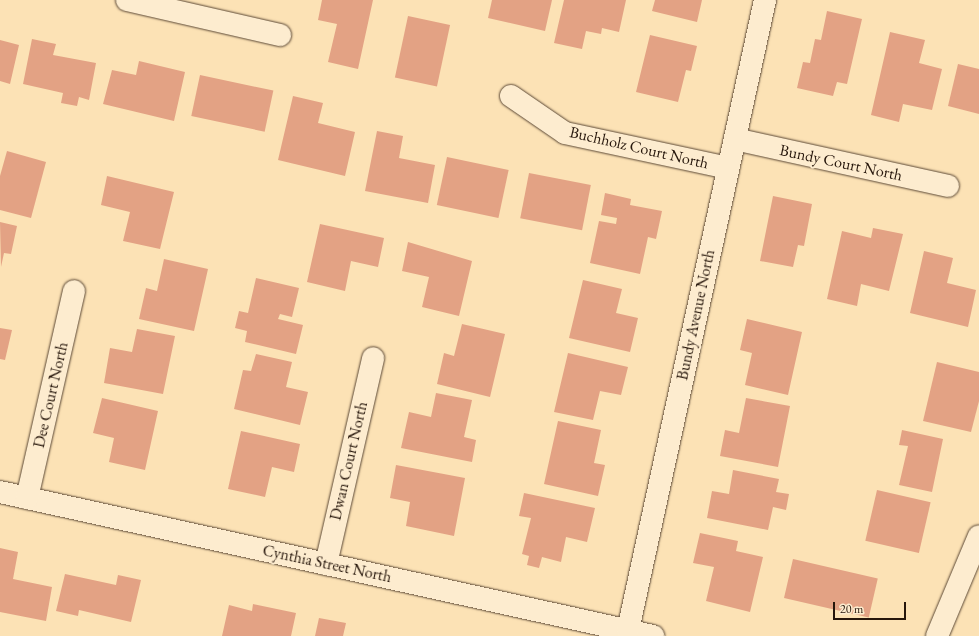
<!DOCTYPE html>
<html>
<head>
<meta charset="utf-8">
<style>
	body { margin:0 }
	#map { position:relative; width:979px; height:636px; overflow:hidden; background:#fce2b5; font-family:"EB Garamond",serif }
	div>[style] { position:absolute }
	.building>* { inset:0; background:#e3a284; transform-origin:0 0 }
	.roads { filter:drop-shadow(0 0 1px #5c4936) drop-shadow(0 0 1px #5c4936) }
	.minor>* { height:22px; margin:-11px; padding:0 11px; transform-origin:11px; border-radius:11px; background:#fdeccf }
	span { translate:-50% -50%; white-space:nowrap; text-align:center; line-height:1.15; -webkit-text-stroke:4px #fdeccf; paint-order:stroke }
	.street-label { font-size:16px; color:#26160b }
	.scale { position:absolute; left:833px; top:602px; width:73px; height:18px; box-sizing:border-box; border:2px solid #26160b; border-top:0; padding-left:5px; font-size:12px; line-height:14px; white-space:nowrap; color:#26160b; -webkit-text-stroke:3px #fdeccf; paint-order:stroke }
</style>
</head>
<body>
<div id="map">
	<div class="building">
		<i style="clip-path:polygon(322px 0,373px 0,358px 69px,328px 62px,337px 24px,318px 20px)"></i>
		<i style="clip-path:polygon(492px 0,552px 0,545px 31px,488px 18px)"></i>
		<i style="clip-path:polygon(564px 0,626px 0,619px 32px,602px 28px,601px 34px,586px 31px,582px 49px,554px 43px)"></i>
		<i style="clip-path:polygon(655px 0,702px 0,697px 22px,652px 11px)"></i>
		<i style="clip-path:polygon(827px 11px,862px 19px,847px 84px,837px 82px,833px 96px,797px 88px,803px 62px,810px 63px,815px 39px,821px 40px)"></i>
		<i style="left:408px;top:16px;width:43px;height:63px;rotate:12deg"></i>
		<i style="clip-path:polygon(890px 32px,925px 40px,919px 63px,942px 69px,932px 110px,903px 104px,899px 122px,871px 115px)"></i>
		<i style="clip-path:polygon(650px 35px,697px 46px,691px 71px,686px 70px,678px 102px,636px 92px)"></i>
		<i style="clip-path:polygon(32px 39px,56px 44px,53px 55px,96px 63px,89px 100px,79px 97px,77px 106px,61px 103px,63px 93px,23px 84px)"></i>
		<i style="clip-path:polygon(0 40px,19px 45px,10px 84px,0 81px)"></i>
		<i style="clip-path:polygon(139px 61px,185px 72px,174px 121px,103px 104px,112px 70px,136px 75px)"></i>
		<i style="clip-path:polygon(958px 64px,979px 69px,979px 114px,948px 106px)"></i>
		<i style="left:200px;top:75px;width:75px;height:42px;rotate:12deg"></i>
		<i style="clip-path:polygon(293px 96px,323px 103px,318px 123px,355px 132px,345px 176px,278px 160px)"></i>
		<i style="clip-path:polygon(377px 131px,403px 136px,399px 158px,435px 165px,428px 203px,365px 191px)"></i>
		<i style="clip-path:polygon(7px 151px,46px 162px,31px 218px,0 210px,0 176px)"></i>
		<i style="left:447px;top:157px;width:63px;height:49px;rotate:12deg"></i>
		<i style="left:529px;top:173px;width:63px;height:46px;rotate:11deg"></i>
		<i style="clip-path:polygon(107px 176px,174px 192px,160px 249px,123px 241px,130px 212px,101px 205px)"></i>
		<i style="clip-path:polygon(605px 193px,631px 199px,630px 205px,662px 211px,656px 239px,648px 237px,640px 274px,590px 263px,599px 221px,616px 224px,617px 218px,601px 215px)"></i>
		<i style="clip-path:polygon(773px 196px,812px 204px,804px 246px,798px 245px,793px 267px,760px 261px)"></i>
		<i style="clip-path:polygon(0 222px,17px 226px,11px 254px,4px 253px,1px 267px)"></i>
		<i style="clip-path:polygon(320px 224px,384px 238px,378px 267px,351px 261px,345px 291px,307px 282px)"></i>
		<i style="clip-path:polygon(873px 228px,903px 234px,889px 291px,861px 284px,857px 306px,827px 299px,842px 231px,871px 238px)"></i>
		<i style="clip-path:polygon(408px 242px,472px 261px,459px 316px,422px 307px,429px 277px,402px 271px)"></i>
		<i style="clip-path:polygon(924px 251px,953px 258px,947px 283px,976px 290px,968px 327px,910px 313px)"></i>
		<i style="clip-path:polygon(164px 259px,208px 269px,194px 331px,139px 319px,146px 288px,157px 291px)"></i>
		<i style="clip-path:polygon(256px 278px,299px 288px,292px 317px,280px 314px,278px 319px,303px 325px,296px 354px,245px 342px,247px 331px,235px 328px,239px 311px,248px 313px)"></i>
		<i style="clip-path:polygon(583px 280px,622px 289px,616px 313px,638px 318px,630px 352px,569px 338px)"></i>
		<i style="clip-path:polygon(747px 319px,802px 332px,788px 395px,745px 385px,752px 353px,740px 350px)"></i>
		<i style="clip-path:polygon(462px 324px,505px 334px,490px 397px,437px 384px,444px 353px,454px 356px)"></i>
		<i style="clip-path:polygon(0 328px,12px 330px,5px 360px,0 359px)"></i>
		<i style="clip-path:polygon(137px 329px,175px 336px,163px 394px,104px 383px,110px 348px,132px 352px)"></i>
		<i style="clip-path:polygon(568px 353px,628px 367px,621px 395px,600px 391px,593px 420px,554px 412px)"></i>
		<i style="clip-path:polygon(256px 354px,292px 362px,286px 387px,308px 392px,300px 425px,234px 409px,243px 370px,251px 371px)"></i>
		<i style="clip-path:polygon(937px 362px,979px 372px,979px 401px,971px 432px,923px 421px)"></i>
		<i style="clip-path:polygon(436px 393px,472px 400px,464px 437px,476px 440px,472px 462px,401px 448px,409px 412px,431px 417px)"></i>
		<i style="clip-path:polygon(102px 398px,158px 411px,145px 470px,109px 462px,114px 438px,93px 433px)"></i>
		<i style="clip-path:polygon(746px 398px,790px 406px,778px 467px,720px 456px,725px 430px,739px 433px)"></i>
		<i style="clip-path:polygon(558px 421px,601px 430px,594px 463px,605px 465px,598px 496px,544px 484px)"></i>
		<i style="clip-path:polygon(902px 430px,943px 439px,932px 492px,899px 485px,908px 446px,899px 445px)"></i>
		<i style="clip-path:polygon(241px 431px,300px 444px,294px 472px,272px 467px,265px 497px,228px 489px)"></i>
		<i style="clip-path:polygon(396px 465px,465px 478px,454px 536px,406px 526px,410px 502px,390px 498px)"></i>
		<i style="clip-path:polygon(733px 470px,779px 479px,776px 492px,789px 494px,786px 510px,773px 507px,768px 530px,707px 518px,712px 491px,729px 494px)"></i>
		<i style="left:877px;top:490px;width:55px;height:52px;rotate:13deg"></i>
		<i style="clip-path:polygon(524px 493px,595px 508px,587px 542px,566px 537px,561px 562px,542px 557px,539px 568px,527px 565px,529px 556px,522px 554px,531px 518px,519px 516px)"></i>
		<i style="clip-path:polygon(700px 533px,738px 541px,736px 551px,763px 557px,750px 612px,706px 601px,714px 567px,693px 563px)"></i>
		<i style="clip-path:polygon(0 548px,18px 552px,13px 579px,52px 587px,46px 621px,0 612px)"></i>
		<i style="left:793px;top:559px;width:87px;height:40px;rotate:13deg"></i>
		<i style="clip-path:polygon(65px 574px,116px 585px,118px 575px,141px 580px,131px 622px,79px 610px,78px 616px,56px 611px)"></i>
		<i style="clip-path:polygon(253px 604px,296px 613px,291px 636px,222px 636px,229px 605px,252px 611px)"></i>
		<i style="clip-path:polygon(319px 618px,346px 623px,343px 636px,315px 636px)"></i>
	</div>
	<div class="roads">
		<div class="minor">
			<i style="left:127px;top:0;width:157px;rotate:12.9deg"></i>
			<i style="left:511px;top:96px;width:65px;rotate:34.4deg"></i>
			<i style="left:565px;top:133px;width:167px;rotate:12.1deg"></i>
			<i style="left:735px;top:139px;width:218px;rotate:12.4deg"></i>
			<i style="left:0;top:492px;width:669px;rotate:12.44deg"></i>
			<i style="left:27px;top:498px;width:212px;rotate:-77.2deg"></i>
			<i style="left:326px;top:564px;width:211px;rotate:-77.1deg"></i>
			<i style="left:628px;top:630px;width:645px;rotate:-77.73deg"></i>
			<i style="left:937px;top:636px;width:108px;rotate:-67.2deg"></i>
		</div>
	</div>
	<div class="street-label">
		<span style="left:639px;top:148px;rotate:13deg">Buchholz Court North</span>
		<span style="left:841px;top:163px;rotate:12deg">Bundy Court North</span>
		<span style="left:696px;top:315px;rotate:-78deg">Bundy Avenue North</span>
		<span style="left:51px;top:395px;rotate:-77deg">Dee Court North</span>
		<span style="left:349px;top:461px;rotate:-77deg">Dwan Court North</span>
		<span style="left:327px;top:564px;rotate:12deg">Cynthia Street North</span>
	</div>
	<div class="scale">20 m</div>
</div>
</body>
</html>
